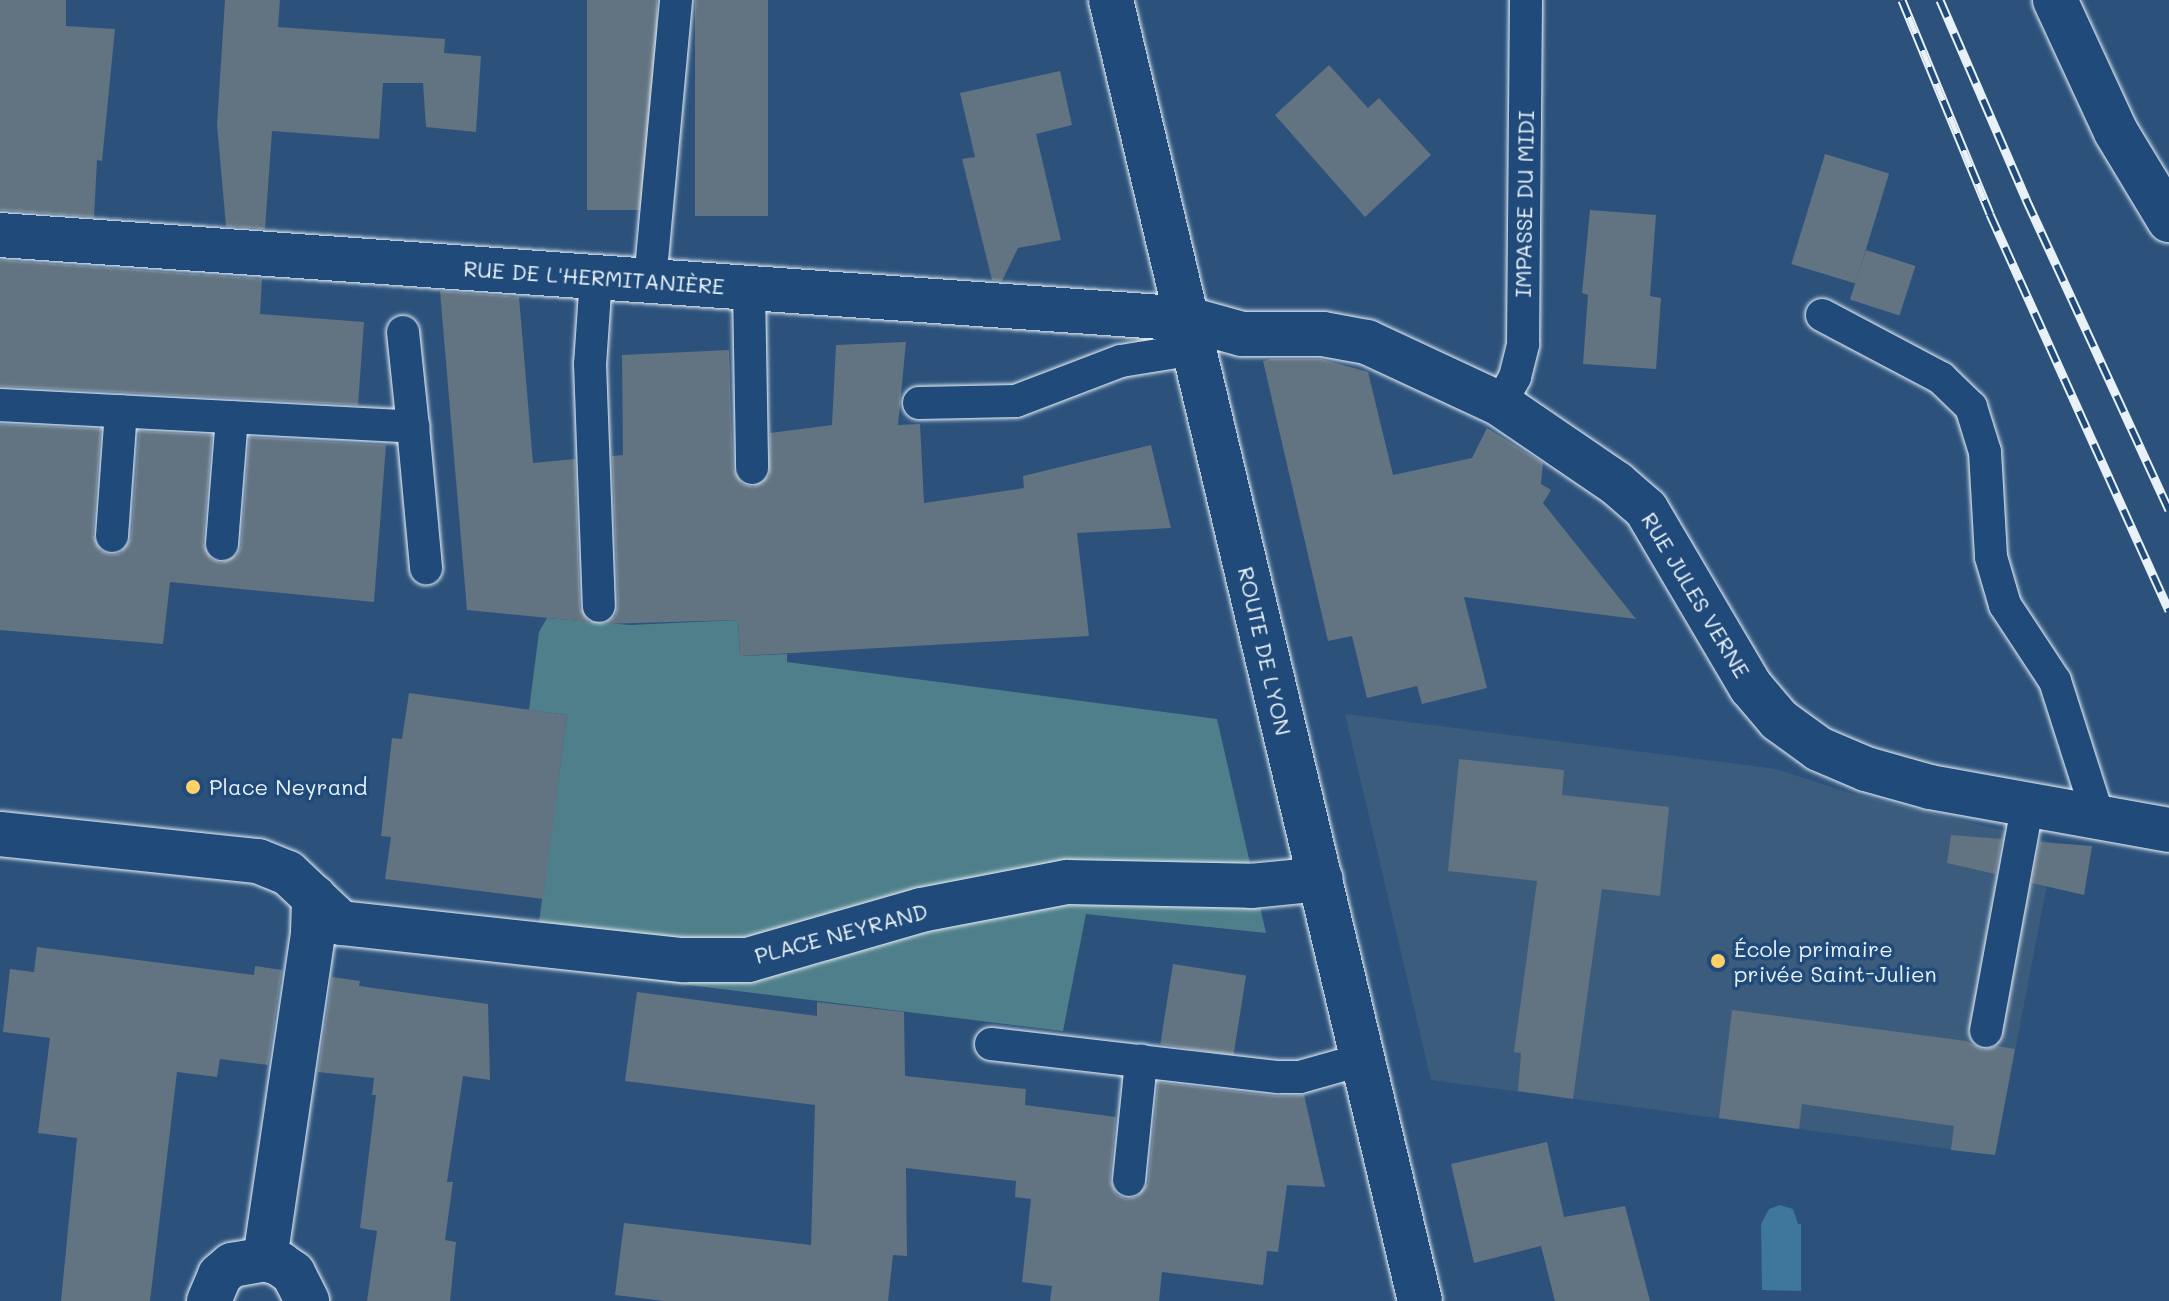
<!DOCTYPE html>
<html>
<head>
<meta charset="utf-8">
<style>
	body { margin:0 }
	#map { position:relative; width:2169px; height:1301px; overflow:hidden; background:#2c527c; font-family:Mali,sans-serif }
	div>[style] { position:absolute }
	.built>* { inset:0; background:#3c5c7e }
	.green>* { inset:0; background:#4f7f8a }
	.water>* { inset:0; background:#3f769b }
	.building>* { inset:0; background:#627382; transform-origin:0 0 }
	.roads { filter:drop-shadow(0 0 2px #e8f1f8) drop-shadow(0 0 2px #e8f1f8) }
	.lane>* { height:32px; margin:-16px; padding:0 16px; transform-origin:16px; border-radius:16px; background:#1f4a7a }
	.street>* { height:44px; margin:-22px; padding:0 22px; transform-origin:22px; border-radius:22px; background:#1f4a7a }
	.secondary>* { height:44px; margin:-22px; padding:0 22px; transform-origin:22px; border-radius:22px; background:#1f4a7a }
	.rail>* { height:9px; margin-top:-4.5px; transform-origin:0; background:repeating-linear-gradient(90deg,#1f4a7a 0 18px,#e8f1f8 0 36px); box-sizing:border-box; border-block:2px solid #e8f1f8 }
	.dots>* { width:22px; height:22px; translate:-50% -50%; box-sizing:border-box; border:4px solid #1f4a7a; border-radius:50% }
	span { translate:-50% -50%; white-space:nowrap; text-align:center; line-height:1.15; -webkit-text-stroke:7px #1f4a7a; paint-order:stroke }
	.street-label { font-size:22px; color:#e8f1f8 }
	.poi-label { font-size:22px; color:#e8f1f8 }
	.left { translate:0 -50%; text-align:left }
</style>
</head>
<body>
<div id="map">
	<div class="built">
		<i style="clip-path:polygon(1345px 714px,1776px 769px,1850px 793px,2055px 843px,1995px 1155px,1431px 1080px)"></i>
	</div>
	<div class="green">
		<i style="clip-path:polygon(547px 618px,630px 625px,738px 620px,740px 656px,787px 654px,787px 662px,1217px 719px,1266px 933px,1086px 914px,1063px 1031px,533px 966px,567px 715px,529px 710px,539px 632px)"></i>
	</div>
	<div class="water">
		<i style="clip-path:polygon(1780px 1205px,1793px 1209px,1798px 1224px,1801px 1224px,1801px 1291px,1762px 1290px,1761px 1224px,1769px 1209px)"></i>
	</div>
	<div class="building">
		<i style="clip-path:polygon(0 0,66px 0,66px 26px,115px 29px,102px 161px,97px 160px,94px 217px,0 210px)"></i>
		<i style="clip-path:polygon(225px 0,280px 0,278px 27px,445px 39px,444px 53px,481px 56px,476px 132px,426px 127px,423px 83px,383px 83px,379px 139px,272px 131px,265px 229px,226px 226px,217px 125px)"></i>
		<i style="left:587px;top:0;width:70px;height:210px"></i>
		<i style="left:695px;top:0;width:73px;height:216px"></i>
		<i style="clip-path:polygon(1329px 65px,1368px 108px,1379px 98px,1431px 155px,1365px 217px,1275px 115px)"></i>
		<i style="clip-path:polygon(1060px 71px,1072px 125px,1036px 134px,1061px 240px,1018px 248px,1002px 281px,992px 280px,962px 159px,975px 157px,960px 93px)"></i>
		<i style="left:1825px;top:154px;width:67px;height:115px;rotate:17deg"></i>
		<i style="clip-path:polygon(1590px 210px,1656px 215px,1650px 296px,1661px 298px,1656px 369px,1583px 364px,1588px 295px,1582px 293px)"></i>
		<i style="left:1866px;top:250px;width:52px;height:52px;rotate:18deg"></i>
		<i style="clip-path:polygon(0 260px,262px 279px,260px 314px,364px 322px,358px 405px,0 386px)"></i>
		<i style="clip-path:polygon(440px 291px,519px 297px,533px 463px,575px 459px,580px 607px,589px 622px,467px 610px)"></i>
		<i style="clip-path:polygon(906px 342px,898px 425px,920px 424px,924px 503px,1024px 488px,1023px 476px,1151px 445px,1171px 528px,1077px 533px,1089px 636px,740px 656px,738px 620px,604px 624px,615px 616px,618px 605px,612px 456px,623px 455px,622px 355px,729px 350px,733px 469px,742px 484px,753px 487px,769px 476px,770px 433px,832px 425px,836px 345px)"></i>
		<i style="clip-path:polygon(1271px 359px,1321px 359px,1368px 372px,1393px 475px,1472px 458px,1487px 428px,1543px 463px,1541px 484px,1551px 490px,1543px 503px,1636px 619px,1464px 597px,1487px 688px,1422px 704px,1417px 686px,1367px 698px,1352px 636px,1328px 641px,1263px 361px)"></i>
		<i style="clip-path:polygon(0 424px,101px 429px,93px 535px,101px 551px,111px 555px,121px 553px,131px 538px,139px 431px,212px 435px,203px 543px,211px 559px,221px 563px,237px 555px,241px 546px,249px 437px,386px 445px,374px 602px,170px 582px,163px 644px,0 630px)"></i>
		<i style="clip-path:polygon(409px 693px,567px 715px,543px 899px,385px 879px,391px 837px,381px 836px,392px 738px,402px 739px)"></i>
		<i style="clip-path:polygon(1459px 759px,1564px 770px,1562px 795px,1669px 807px,1660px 896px,1602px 889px,1573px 1099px,1518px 1091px,1521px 1053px,1514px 1052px,1537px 881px,1448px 871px)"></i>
		<i style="clip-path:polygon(1951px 835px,2002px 839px,1995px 874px,1947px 863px)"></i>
		<i style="clip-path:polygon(2040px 842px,2092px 846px,2084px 895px,2032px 883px)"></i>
		<i style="clip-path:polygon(37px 947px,254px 975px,255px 966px,282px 970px,268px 1065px,220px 1059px,217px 1077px,177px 1072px,150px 1301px,61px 1301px,77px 1138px,38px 1133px,50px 1038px,3px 1032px,10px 969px,34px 972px)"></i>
		<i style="left:1173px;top:964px;width:74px;height:81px;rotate:9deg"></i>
		<i style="clip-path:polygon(332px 977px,360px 981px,359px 986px,488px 1004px,490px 1080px,463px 1076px,447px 1182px,453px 1182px,445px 1240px,456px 1242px,450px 1301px,367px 1301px,377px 1231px,360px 1228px,376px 1095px,372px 1095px,374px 1078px,318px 1072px)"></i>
		<i style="clip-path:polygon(637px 992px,817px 1016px,817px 1002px,904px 1012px,905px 1076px,1026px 1089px,1025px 1105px,1116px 1117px,1110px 1179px,1117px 1195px,1126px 1199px,1137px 1197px,1148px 1183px,1158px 1082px,1276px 1096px,1304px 1095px,1325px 1187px,1287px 1185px,1278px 1252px,1267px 1251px,1263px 1285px,1162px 1272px,1159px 1301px,1050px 1301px,1052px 1286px,1022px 1282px,1031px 1199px,1015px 1197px,1016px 1181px,906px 1168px,907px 1256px,893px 1255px,888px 1301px,664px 1301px,615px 1295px,624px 1223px,811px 1245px,815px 1105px,625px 1081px)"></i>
		<i style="clip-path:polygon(1732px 1010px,1966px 1041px,1983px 1050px,1997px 1046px,2015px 1049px,1995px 1155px,1951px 1150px,1954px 1126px,1802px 1104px,1799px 1129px,1719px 1118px)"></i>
		<i style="clip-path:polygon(1547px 1142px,1564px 1217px,1625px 1206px,1650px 1301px,1555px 1301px,1541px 1246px,1474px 1263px,1451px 1164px)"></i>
	</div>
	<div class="roads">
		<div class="lane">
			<i style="left:596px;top:277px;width:87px;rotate:93.9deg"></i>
			<i style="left:590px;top:364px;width:242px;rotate:87.9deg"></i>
			<i style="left:650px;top:281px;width:282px;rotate:-84.7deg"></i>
			<i style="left:749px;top:288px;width:180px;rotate:89deg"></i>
			<i style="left:1822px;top:315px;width:135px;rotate:27.9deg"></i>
			<i style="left:1941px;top:378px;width:42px;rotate:44deg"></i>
			<i style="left:1971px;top:407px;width:47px;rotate:72.7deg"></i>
			<i style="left:1985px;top:452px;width:105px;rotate:86.7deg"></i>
			<i style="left:1991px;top:557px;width:50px;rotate:73.7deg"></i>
			<i style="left:2005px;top:605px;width:91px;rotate:56.7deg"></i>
			<i style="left:2055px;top:681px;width:145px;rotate:72.3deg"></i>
			<i style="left:403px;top:332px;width:96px;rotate:84deg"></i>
			<i style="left:919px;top:403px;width:97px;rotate:-1.2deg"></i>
			<i style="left:1016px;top:401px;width:112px;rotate:-20.9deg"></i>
			<i style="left:1121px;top:361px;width:75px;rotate:-9.2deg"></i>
			<i style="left:1500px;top:404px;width:31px;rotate:-61deg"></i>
			<i style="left:1515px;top:377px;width:34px;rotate:-76deg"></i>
			<i style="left:1523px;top:344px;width:344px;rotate:-89.5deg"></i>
			<i style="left:0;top:405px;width:414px;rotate:3deg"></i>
			<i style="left:413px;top:427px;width:142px;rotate:84.7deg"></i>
			<i style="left:112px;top:536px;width:125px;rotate:-85.9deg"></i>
			<i style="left:222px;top:544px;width:127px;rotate:-85.5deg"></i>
			<i style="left:1986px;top:1031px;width:228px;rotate:-79.6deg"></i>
			<i style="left:991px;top:1044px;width:289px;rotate:6.6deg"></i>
			<i style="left:1278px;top:1077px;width:22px"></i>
			<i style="left:1300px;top:1077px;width:66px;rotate:-15.7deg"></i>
			<i style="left:1129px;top:1180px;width:120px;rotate:-84.2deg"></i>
		</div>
		<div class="street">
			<i style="left:2055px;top:0;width:145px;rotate:65.2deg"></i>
			<i style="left:2116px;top:132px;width:103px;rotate:58.9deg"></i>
			<i style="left:0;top:235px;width:1191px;rotate:4.04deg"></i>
			<i style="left:1188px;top:319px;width:56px;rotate:15.5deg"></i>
			<i style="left:1242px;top:334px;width:81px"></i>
			<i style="left:1323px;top:334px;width:45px;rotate:10.3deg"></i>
			<i style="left:1367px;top:342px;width:147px;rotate:25deg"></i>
			<i style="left:1500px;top:404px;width:140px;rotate:34.3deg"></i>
			<i style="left:1616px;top:483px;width:40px;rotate:41deg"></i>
			<i style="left:1646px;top:509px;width:207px;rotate:59.5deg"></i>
			<i style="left:1751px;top:687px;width:43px;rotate:49.7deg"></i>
			<i style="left:1779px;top:720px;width:49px;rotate:35.9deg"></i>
			<i style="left:1819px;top:749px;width:51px;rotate:23.1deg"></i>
			<i style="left:1866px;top:769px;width:66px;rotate:15.7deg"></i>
			<i style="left:1930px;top:787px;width:243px;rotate:10.2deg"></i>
			<i style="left:0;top:834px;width:259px;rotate:6deg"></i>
			<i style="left:258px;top:861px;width:32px;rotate:22deg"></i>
			<i style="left:288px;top:873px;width:73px;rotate:43.3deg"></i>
			<i style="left:341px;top:923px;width:345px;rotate:6.2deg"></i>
			<i style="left:684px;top:960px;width:64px"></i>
			<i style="left:748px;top:960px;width:180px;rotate:-16.1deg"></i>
			<i style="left:921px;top:910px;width:149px;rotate:-10.9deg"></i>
			<i style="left:1067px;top:882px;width:184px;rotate:1.2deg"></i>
			<i style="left:1251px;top:886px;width:70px;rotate:-5.7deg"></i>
			<i style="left:265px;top:1259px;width:331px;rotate:-81.6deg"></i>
			<i style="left:313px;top:932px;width:35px;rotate:-88deg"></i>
			<i style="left:209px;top:1301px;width:28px;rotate:-67deg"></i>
			<i style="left:220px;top:1275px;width:16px;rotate:-40deg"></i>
			<i style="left:232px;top:1265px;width:34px;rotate:-10deg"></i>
			<i style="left:265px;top:1259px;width:16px;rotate:18deg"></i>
			<i style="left:280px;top:1264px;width:16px;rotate:35deg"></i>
			<i style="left:293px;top:1273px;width:31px;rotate:63deg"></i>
		</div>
		<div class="secondary">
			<i style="left:1111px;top:0;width:1337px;rotate:76.64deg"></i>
		</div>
	</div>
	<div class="rail">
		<i style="left:1902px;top:0;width:231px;rotate:67.6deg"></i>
		<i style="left:1990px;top:214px;width:435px;rotate:65.7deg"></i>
		<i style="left:1940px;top:0;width:217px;rotate:66.6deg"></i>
		<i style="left:2026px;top:199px;width:342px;rotate:65.3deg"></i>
	</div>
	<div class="dots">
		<i style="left:193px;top:787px;background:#ffd166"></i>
		<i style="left:1718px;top:961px;background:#ffd166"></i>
	</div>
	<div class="street-label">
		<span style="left:1524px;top:204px;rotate:-89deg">IMPASSE DU MIDI</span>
		<span style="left:594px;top:277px;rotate:4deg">RUE DE L'HERMITANIÈRE</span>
		<span style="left:1696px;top:595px;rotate:59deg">RUE JULES VERNE</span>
		<span style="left:1265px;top:651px;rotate:77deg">ROUTE DE LYON</span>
		<span style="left:841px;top:933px;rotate:-15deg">PLACE NEYRAND</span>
	</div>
	<div class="poi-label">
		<span class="left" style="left:209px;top:787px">Place Neyrand</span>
		<span class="left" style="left:1734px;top:961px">École primaire<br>privée Saint-Julien</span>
	</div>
</div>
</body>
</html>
